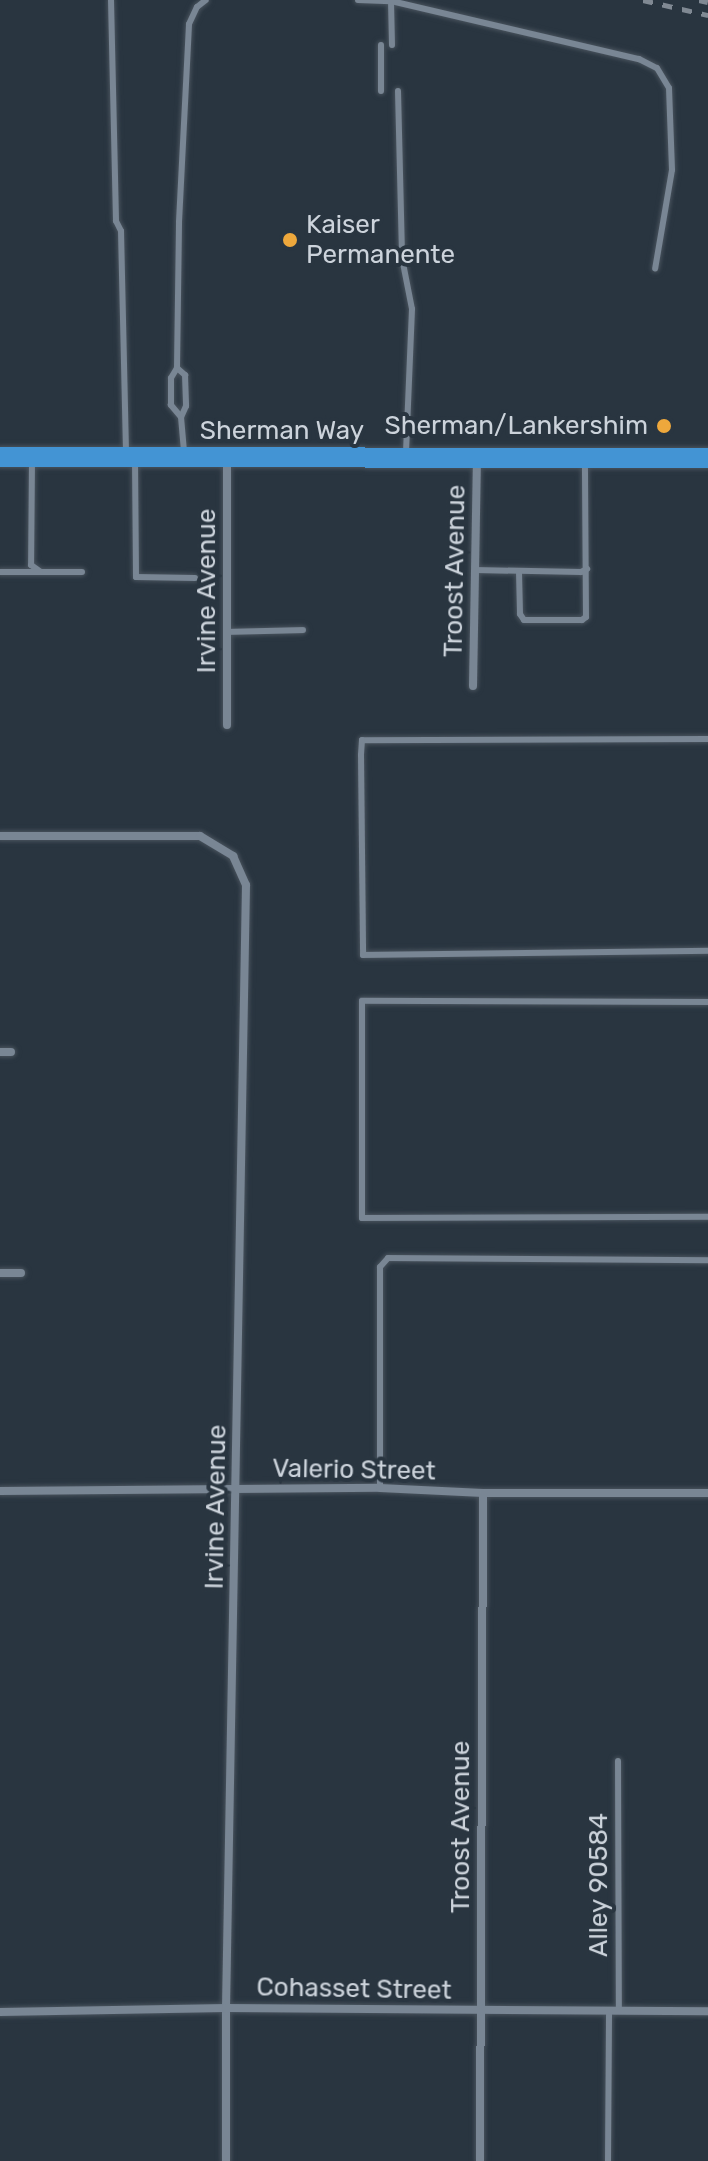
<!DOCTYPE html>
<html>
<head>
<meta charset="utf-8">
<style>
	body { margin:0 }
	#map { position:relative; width:708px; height:2161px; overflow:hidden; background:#293540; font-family:Rubik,sans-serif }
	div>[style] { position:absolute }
	.roads { filter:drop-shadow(0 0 2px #49535d) drop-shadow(0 0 2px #49535d) }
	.service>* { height:6px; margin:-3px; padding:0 3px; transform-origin:3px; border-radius:3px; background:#798694 }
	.minor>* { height:8px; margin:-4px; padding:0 4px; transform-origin:4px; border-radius:4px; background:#798694 }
	.primary>* { height:20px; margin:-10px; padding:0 10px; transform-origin:10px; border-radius:10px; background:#4394d4 }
	.rail>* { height:5px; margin-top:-2.5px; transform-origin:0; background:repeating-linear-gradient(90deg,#808993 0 10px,transparent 0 20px) }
	.dots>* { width:22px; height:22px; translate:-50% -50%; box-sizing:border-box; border:4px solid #293540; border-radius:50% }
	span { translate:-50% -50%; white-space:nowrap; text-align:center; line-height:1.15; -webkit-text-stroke:8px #293540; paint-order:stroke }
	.poi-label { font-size:26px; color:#ccd3db }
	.left { translate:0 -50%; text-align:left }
	.right { translate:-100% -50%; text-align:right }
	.street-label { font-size:26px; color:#ccd3db }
</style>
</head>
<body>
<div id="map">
	<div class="roads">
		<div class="service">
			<i style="left:111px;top:0;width:221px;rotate:88.7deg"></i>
			<i style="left:116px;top:221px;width:11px;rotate:63deg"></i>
			<i style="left:121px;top:231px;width:222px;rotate:88.7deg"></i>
			<i style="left:358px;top:0;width:33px;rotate:2deg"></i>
			<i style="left:381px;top:45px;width:46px;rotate:90deg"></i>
			<i style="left:392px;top:45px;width:44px;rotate:-91.3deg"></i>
			<i style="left:391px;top:1px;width:255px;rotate:13.2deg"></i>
			<i style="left:639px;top:59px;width:20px;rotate:27deg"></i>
			<i style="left:657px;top:68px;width:23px;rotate:59deg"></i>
			<i style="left:669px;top:88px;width:82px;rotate:87.9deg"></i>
			<i style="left:672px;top:170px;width:100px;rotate:99.7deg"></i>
			<i style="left:398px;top:91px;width:167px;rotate:88.6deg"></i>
			<i style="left:402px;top:258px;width:52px;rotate:78.9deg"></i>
			<i style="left:412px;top:309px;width:145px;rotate:92.4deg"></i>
			<i style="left:177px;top:368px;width:11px;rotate:41deg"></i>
			<i style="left:185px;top:375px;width:31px;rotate:88deg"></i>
			<i style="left:186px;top:406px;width:12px;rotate:114deg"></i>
			<i style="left:181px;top:417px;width:38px;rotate:85deg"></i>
			<i style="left:181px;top:417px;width:16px;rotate:-130deg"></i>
			<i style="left:171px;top:405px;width:27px;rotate:-90deg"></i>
			<i style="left:171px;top:378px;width:12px;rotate:-59deg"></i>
			<i style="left:177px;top:368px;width:146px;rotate:-89.2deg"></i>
			<i style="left:179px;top:222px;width:198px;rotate:-87.1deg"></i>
			<i style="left:189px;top:24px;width:19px;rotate:-65deg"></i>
			<i style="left:197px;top:7px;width:11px;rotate:-38deg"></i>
			<i style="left:32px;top:460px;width:105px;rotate:90.5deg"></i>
			<i style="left:31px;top:565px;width:12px;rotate:35deg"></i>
			<i style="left:41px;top:572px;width:41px"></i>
			<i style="left:135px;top:460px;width:117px;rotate:89.5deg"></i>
			<i style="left:136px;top:577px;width:59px;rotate:1deg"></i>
			<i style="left:475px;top:570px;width:106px;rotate:1.1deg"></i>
			<i style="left:581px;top:572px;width:7px;rotate:-27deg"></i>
			<i style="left:0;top:572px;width:40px"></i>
			<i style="left:519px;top:572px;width:42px;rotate:88.6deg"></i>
			<i style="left:520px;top:614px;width:7px;rotate:56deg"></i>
			<i style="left:524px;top:620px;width:58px"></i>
			<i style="left:582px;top:620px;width:5px;rotate:-37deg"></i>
			<i style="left:586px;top:617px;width:156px;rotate:-90.4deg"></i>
			<i style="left:227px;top:632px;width:76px;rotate:-1.5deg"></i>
			<i style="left:708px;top:739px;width:346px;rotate:179.8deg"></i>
			<i style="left:362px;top:740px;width:15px;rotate:94deg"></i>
			<i style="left:361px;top:755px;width:200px;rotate:89.4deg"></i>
			<i style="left:363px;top:955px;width:345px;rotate:-0.7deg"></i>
			<i style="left:708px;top:1002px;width:346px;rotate:-179.8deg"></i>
			<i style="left:362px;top:1001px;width:217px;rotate:90deg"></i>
			<i style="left:362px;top:1218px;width:346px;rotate:-0.2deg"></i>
			<i style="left:380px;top:1488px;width:221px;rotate:-90deg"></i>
			<i style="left:380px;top:1267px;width:12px;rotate:-48deg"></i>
			<i style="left:388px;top:1258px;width:320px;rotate:0.4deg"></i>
			<i style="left:618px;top:1761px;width:249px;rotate:89.8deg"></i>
			<i style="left:608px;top:2161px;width:151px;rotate:-89.6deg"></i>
		</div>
		<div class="minor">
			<i style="left:473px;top:686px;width:228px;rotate:-89deg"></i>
			<i style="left:227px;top:725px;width:267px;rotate:-90deg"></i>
			<i style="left:0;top:836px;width:200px"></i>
			<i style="left:200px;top:836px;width:39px;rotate:31deg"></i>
			<i style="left:233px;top:856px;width:32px;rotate:66deg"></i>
			<i style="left:246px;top:885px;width:1123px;rotate:91.02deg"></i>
			<i style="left:226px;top:2008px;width:153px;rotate:90deg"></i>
			<i style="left:0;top:1052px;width:11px"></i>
			<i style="left:0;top:1273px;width:21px"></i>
			<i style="left:0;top:1491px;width:380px;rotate:-0.5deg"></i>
			<i style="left:380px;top:1488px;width:103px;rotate:2.8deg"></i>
			<i style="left:483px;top:1493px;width:225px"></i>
			<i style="left:0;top:2012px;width:226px;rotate:-1deg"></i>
			<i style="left:226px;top:2008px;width:482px;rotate:0.4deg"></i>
			<i style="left:480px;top:2161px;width:668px;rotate:-89.74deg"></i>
		</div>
		<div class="primary">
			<i style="left:0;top:457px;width:708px;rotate:0.08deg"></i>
		</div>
	</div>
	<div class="rail">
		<i style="left:643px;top:0;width:67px;rotate:13deg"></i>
		<i style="left:699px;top:0;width:9px;rotate:13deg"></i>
	</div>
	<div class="dots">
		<i style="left:290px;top:240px;background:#eea83c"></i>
		<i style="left:664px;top:426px;background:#eea83c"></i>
	</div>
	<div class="poi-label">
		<span class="left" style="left:306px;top:240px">Kaiser<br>Permanente</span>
		<span class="right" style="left:648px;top:426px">Sherman/Lankershim</span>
	</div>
	<div class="street-label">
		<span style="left:282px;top:431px">Sherman Way</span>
		<span style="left:455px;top:571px;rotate:-89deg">Troost Avenue</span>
		<span style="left:207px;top:591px;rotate:-90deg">Irvine Avenue</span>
		<span style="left:354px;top:1470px;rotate:1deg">Valerio Street</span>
		<span style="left:216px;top:1507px;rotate:-89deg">Irvine Avenue</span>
		<span style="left:461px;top:1827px;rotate:-90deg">Troost Avenue</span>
		<span style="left:599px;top:1885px;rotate:-90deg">Alley 90584</span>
		<span style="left:354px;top:1989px;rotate:1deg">Cohasset Street</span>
	</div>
</div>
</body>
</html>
